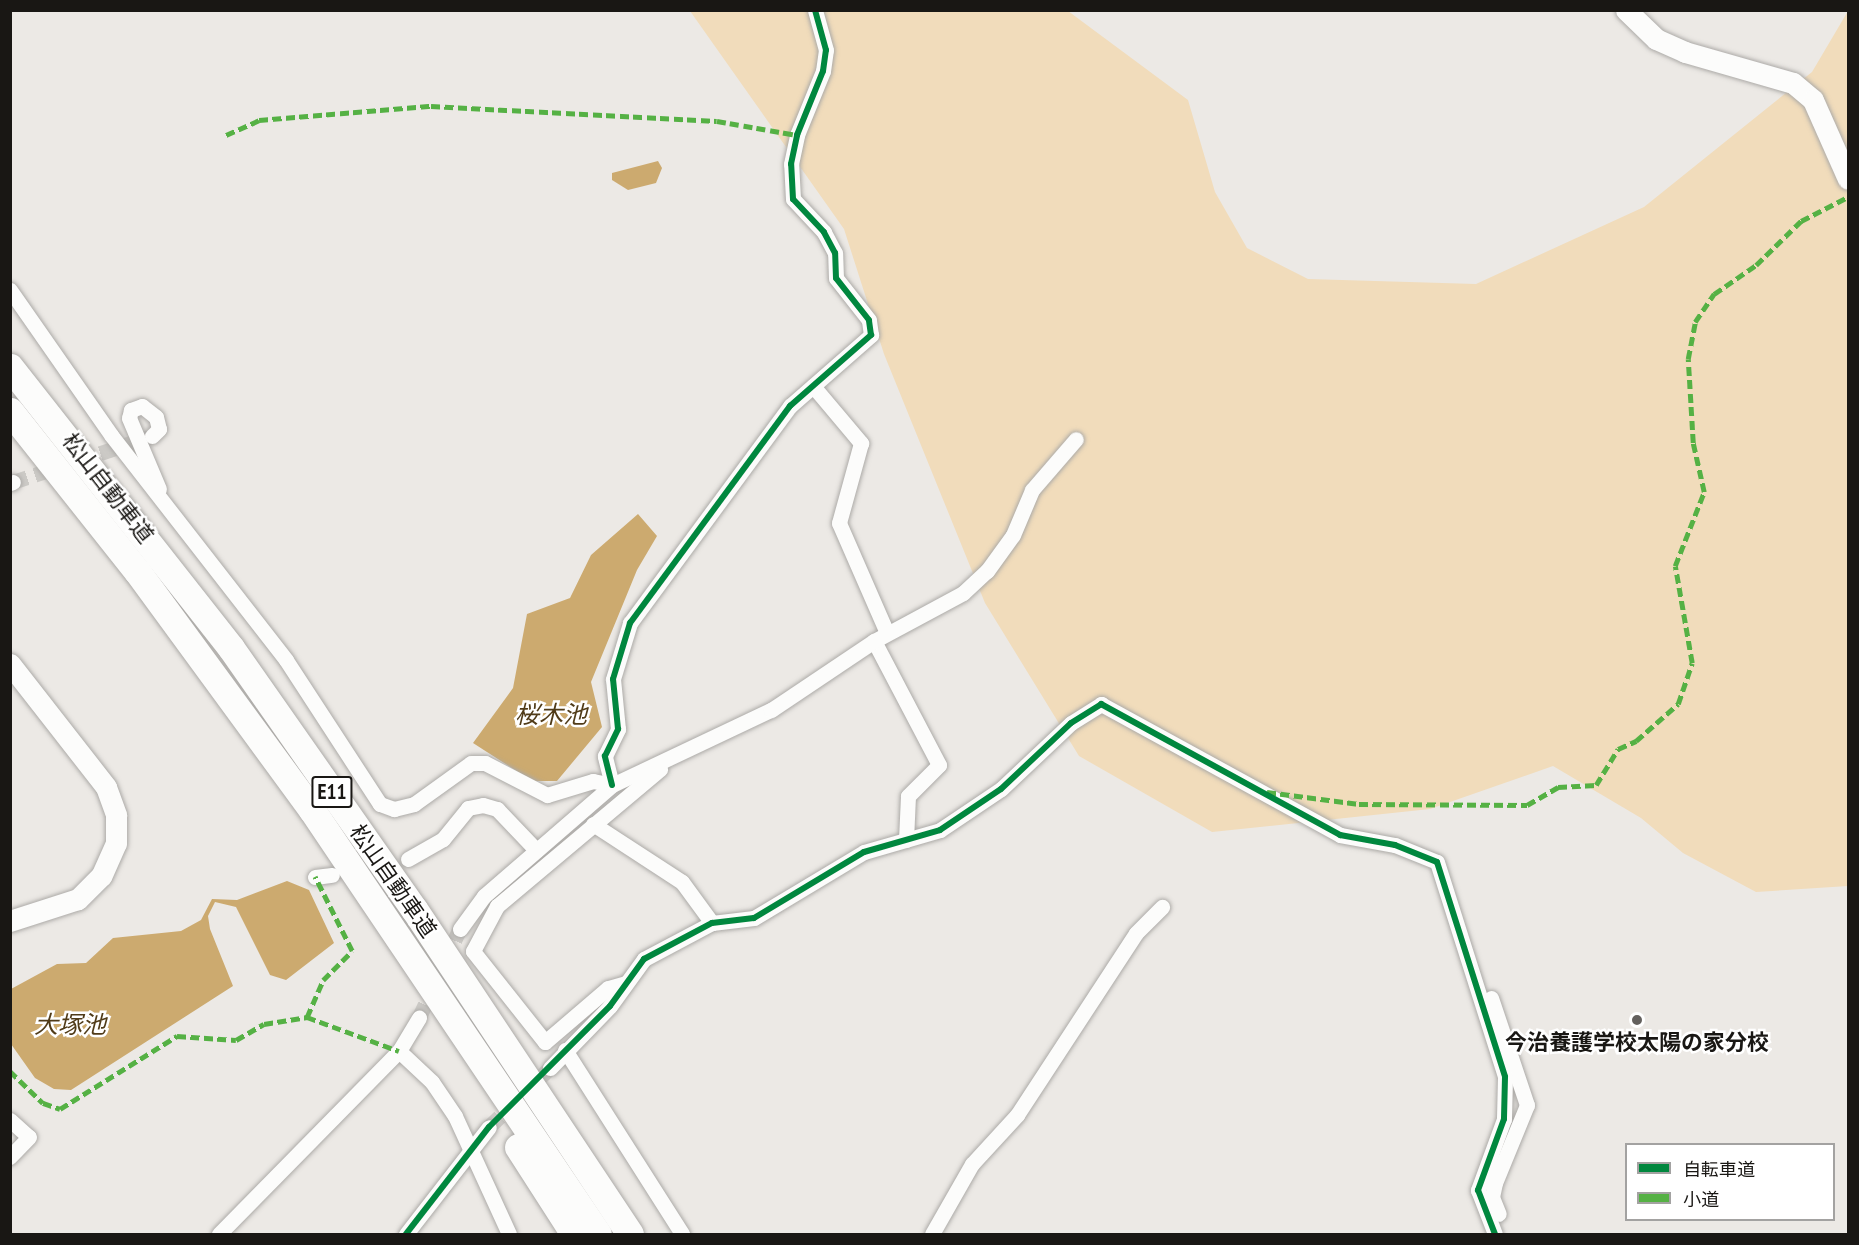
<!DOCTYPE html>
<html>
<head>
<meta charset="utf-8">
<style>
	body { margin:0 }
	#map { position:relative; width:1859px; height:1245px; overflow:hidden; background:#ece9e5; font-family:"PT Sans Narrow","Noto Sans JP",sans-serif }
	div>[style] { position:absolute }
	.green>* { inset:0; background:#f1dcbb }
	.water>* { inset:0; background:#ccaa6f }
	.street-tunnel>* { height:15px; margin-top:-7.5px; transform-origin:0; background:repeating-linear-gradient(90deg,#cccac6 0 15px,transparent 0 23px) }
	.roads { filter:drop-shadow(0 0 2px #acaaa7) drop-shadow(0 0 2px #acaaa7) }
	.street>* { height:15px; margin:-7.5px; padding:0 7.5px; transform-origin:7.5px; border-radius:7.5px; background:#fcfcfb }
	.secondary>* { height:21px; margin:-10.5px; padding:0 10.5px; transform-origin:10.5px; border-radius:10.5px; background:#fcfcfb }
	.highway>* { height:27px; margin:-13.5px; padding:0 13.5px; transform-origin:13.5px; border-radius:13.5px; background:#fcfcfb }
	.quiet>* { height:4.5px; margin-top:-2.25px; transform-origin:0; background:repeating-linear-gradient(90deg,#55b144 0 9px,transparent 0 13.5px) }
	.cycleway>* { height:6px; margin:-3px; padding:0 3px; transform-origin:3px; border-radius:3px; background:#00873e }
	.dots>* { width:16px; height:16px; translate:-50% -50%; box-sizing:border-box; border:3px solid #fff; border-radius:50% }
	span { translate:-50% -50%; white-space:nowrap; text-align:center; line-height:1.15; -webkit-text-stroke:5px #fff; paint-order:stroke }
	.shield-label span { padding:2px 4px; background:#fff; border:2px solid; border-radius:4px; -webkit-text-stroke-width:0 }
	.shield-label { font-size:21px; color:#191714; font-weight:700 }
	.street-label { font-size:22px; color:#191714 }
	.poi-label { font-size:22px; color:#191714; font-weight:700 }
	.water-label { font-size:24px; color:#503b18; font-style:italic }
	.frame { position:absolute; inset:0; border:12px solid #191714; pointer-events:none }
	.legend { position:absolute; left:1625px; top:1143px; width:210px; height:78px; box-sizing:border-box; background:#fff; border:2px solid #a3a2a1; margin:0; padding:8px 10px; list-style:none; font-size:18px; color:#191714 }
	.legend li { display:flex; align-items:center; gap:12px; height:30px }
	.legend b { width:30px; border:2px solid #a3a2a1 }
</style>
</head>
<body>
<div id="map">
	<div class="green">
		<i style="clip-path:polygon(690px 11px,1068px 11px,1188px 100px,1215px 192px,1247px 248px,1308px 279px,1476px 284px,1644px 207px,1812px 72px,1848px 11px,1848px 886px,1756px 892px,1683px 853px,1641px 818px,1553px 766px,1430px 809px,1212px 832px,1079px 756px,985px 603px,884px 354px,844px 229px)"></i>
	</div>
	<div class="water">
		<i style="clip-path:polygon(658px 161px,662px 168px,656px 183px,628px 190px,612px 180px,612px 173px)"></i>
		<i style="clip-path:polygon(638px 514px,657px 536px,637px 570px,591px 682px,602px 727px,557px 781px,532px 781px,473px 743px,513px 688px,527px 614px,570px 598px,591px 555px)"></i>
		<i style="clip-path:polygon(287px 881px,309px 890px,334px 943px,286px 980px,270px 975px,236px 907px,215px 902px,208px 916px,210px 929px,233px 986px,71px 1090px,54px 1089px,35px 1078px,11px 1044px,11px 989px,57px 964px,86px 963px,113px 938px,181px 931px,201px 920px,212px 899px,237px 900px)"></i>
	</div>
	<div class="street-tunnel">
		<i style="left:13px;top:482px;width:143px;rotate:-18.3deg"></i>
		<i style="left:445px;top:961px;width:35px;rotate:-65deg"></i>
		<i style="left:419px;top:1018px;width:35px;rotate:-65deg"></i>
		<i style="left:489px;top:1127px;width:85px;rotate:-44deg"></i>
	</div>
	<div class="roads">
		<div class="street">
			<i style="left:10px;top:290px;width:177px;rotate:55.1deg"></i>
			<i style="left:111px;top:435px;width:285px;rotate:52.1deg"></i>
			<i style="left:286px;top:660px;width:172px;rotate:56.9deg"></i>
			<i style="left:380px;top:804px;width:15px;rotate:20deg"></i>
			<i style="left:394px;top:809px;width:21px;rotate:-14deg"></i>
			<i style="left:414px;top:804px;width:70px;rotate:-35.7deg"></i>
			<i style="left:471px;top:763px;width:14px"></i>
			<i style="left:485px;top:763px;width:70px;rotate:27.3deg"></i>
			<i style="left:547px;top:795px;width:48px;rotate:-16.9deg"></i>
			<i style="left:593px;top:781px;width:19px;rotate:12deg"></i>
			<i style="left:813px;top:386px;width:75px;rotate:49.9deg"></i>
			<i style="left:861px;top:443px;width:83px;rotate:105.4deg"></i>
			<i style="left:839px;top:523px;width:120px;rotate:66.4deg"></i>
			<i style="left:152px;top:436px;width:10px;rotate:-45deg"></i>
			<i style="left:159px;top:429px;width:12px;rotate:-104deg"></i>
			<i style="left:156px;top:417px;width:18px;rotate:-142deg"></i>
			<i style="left:142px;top:406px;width:12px;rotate:160deg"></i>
			<i style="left:131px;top:410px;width:8px;rotate:104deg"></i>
			<i style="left:129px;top:418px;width:77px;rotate:67.1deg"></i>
			<i style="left:10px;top:483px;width:3px;rotate:-18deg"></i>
			<i style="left:874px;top:641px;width:140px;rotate:62.3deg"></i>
			<i style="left:939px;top:765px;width:44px;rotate:135deg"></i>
			<i style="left:908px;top:796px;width:44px;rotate:92.6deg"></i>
			<i style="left:612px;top:785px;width:30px;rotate:-104deg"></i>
			<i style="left:605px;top:756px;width:30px;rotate:-64deg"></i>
			<i style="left:618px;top:729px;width:50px;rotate:-95.7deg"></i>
			<i style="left:613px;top:679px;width:59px;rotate:-73.1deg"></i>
			<i style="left:630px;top:623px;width:270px;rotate:-53.6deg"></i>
			<i style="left:790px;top:406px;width:108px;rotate:-41.2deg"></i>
			<i style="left:871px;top:335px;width:15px;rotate:-98deg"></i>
			<i style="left:869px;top:320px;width:53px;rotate:-128.2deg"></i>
			<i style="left:836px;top:278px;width:25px;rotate:-92deg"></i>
			<i style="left:835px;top:253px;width:24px;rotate:-118deg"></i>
			<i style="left:824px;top:232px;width:45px;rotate:-133.2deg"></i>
			<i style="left:793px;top:199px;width:35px;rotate:-93deg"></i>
			<i style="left:791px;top:164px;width:30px;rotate:-78deg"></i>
			<i style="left:797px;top:135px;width:69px;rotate:-67.9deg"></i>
			<i style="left:823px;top:71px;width:21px;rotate:-82deg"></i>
			<i style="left:826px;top:50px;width:41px;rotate:-105.4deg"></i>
			<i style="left:593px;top:824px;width:106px;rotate:33.1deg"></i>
			<i style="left:682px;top:882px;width:51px;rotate:53.8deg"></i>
			<i style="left:408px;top:859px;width:40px;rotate:-29.7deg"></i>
			<i style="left:443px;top:839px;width:40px;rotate:-51deg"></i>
			<i style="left:468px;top:808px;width:15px;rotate:-11deg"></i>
			<i style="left:483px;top:805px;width:15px;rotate:16deg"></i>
			<i style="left:497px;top:809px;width:57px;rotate:46.4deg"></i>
			<i style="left:315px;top:877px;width:17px;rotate:-7deg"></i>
			<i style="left:460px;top:929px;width:41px;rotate:-54deg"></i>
			<i style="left:484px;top:896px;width:169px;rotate:-40.9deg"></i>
			<i style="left:612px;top:785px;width:176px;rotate:-25.3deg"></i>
			<i style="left:771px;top:710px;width:124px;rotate:-33.8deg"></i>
			<i style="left:874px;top:641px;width:101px;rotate:-28.3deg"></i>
			<i style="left:963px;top:593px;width:33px;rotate:-43deg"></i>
			<i style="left:987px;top:571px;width:44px;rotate:-54.2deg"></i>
			<i style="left:1013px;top:535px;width:49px;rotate:-67.1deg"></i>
			<i style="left:1032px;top:490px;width:67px;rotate:-49.2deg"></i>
			<i style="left:626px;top:983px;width:19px;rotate:164deg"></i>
			<i style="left:608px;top:988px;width:83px;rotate:139.4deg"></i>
			<i style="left:545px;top:1042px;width:116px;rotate:-128.4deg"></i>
			<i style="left:473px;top:951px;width:51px;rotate:-61.9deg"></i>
			<i style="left:497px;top:906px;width:213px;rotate:-40deg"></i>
			<i style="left:1491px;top:998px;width:113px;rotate:71.4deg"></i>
			<i style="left:1527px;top:1105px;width:84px;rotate:112.3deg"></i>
			<i style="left:1495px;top:1183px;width:14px;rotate:102deg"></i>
			<i style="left:1492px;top:1197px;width:18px;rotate:68deg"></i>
			<i style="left:565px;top:1050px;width:218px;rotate:57.5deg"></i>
			<i style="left:399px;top:1051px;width:45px;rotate:43.2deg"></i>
			<i style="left:432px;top:1082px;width:41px;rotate:55.9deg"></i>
			<i style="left:455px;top:1116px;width:130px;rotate:65.4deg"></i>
			<i style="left:550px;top:1068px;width:86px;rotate:-45.9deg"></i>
			<i style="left:610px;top:1006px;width:58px;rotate:-54.1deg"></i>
			<i style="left:644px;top:959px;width:77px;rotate:-27.9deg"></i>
			<i style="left:712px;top:923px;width:42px;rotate:-6.8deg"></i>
			<i style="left:754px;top:918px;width:128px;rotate:-31deg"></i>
			<i style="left:864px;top:852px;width:79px;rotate:-16.1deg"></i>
			<i style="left:940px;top:830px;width:73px;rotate:-33.9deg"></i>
			<i style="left:1001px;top:789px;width:96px;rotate:-43.3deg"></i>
			<i style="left:1071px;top:723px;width:36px;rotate:-32deg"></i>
			<i style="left:1101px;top:704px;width:273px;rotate:28.7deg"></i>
			<i style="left:1340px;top:835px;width:56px;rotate:10.3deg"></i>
			<i style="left:1395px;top:845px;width:45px;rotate:22deg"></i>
			<i style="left:1437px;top:862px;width:225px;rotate:72.4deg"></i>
			<i style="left:1505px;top:1077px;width:42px;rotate:91.4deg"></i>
			<i style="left:1504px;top:1119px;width:76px;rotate:110.1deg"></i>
			<i style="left:1478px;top:1190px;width:47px;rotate:68.9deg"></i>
			<i style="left:10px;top:1120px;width:25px;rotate:42deg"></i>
			<i style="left:29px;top:1137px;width:28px;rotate:134deg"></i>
			<i style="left:219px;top:1234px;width:257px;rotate:-45.5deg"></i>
			<i style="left:399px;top:1051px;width:39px;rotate:-59deg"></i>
			<i style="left:406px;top:1234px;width:135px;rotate:-52.2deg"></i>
			<i style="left:932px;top:1234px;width:81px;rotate:-60.3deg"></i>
			<i style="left:972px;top:1164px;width:67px;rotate:-47.4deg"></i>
			<i style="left:1017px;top:1115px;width:217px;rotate:-56.8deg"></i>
			<i style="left:1136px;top:933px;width:37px;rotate:-45deg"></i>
		</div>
		<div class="secondary">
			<i style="left:1626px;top:10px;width:42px;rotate:44deg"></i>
			<i style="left:1656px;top:39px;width:32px;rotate:24deg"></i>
			<i style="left:1685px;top:52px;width:112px;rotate:16deg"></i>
			<i style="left:1793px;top:83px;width:26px;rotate:40deg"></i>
			<i style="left:1813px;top:100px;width:86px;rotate:66.1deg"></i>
			<i style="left:10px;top:664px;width:156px;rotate:52deg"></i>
			<i style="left:106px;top:787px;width:30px;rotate:70deg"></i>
			<i style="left:116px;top:815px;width:28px;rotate:90deg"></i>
			<i style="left:116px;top:843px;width:36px;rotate:114deg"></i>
			<i style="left:101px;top:876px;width:33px;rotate:135deg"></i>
			<i style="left:78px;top:899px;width:71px;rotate:162.1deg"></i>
		</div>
		<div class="highway">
			<i style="left:10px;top:367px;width:357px;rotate:51.8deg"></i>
			<i style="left:231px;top:648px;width:319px;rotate:55deg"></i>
			<i style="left:414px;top:909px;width:390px;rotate:56.4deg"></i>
			<i style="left:10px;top:411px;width:204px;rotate:51.6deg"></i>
			<i style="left:137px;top:571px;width:296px;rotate:53.8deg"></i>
			<i style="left:312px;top:810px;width:511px;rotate:56deg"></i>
			<i style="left:518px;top:1147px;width:103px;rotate:57.2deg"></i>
		</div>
	</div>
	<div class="quiet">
		<i style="left:226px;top:135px;width:36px;rotate:-24deg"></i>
		<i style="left:259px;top:120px;width:173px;rotate:-4.7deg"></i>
		<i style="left:431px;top:106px;width:286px;rotate:3deg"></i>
		<i style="left:717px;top:121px;width:81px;rotate:9.9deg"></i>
		<i style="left:1267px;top:792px;width:93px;rotate:7.4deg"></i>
		<i style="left:1359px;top:804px;width:168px;rotate:0.3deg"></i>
		<i style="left:1527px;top:805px;width:36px;rotate:-30deg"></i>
		<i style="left:1558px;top:787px;width:38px;rotate:-3deg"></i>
		<i style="left:1596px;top:785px;width:42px;rotate:-58.6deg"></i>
		<i style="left:1618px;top:749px;width:20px;rotate:-24deg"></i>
		<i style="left:1636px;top:741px;width:56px;rotate:-41.4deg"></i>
		<i style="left:1678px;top:704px;width:43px;rotate:-71.1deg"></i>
		<i style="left:1692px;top:663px;width:98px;rotate:-99.9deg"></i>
		<i style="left:1675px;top:566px;width:79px;rotate:-68.6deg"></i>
		<i style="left:1704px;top:492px;width:50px;rotate:-102.7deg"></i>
		<i style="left:1693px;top:443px;width:84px;rotate:-93.4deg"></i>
		<i style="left:1688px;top:359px;width:38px;rotate:-79deg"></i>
		<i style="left:1695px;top:322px;width:34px;rotate:-56deg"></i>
		<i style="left:1714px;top:294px;width:51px;rotate:-34.6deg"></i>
		<i style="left:1756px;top:265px;width:63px;rotate:-44.4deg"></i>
		<i style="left:1801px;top:221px;width:53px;rotate:-27.1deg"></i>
		<i style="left:307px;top:1017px;width:40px;rotate:-66.6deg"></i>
		<i style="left:323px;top:980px;width:41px;rotate:-45deg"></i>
		<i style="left:352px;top:951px;width:83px;rotate:-116.6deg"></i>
		<i style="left:10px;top:1071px;width:46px;rotate:44.1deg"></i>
		<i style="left:43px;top:1103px;width:18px;rotate:19deg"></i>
		<i style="left:60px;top:1109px;width:138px;rotate:-32deg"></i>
		<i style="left:177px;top:1036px;width:59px;rotate:3.9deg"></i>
		<i style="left:236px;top:1040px;width:32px;rotate:-30deg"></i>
		<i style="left:264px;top:1024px;width:44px;rotate:-9.2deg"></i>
		<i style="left:307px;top:1017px;width:98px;rotate:20.3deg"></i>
	</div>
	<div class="cycleway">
		<i style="left:612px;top:785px;width:30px;rotate:-104deg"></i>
		<i style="left:605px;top:756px;width:30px;rotate:-64deg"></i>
		<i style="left:618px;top:729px;width:50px;rotate:-95.7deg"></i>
		<i style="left:613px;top:679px;width:59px;rotate:-73.1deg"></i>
		<i style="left:630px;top:623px;width:270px;rotate:-53.6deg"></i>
		<i style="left:790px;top:406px;width:108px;rotate:-41.2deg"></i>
		<i style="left:871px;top:335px;width:15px;rotate:-98deg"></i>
		<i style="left:869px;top:320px;width:53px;rotate:-128.2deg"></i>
		<i style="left:836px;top:278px;width:25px;rotate:-92deg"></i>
		<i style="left:835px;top:253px;width:24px;rotate:-118deg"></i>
		<i style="left:824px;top:232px;width:45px;rotate:-133.2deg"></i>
		<i style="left:793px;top:199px;width:35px;rotate:-93deg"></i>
		<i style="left:791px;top:164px;width:30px;rotate:-78deg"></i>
		<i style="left:797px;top:135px;width:69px;rotate:-67.9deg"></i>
		<i style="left:823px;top:71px;width:21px;rotate:-82deg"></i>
		<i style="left:826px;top:50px;width:41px;rotate:-105.4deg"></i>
		<i style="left:406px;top:1234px;width:135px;rotate:-52.2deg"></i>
		<i style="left:489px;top:1127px;width:171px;rotate:-45deg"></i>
		<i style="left:610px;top:1006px;width:58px;rotate:-54.1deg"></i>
		<i style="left:644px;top:959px;width:77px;rotate:-27.9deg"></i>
		<i style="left:712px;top:923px;width:42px;rotate:-6.8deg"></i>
		<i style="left:754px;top:918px;width:128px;rotate:-31deg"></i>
		<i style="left:864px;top:852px;width:79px;rotate:-16.1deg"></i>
		<i style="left:940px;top:830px;width:73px;rotate:-33.9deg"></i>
		<i style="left:1001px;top:789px;width:96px;rotate:-43.3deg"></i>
		<i style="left:1071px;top:723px;width:36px;rotate:-32deg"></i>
		<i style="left:1101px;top:704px;width:273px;rotate:28.7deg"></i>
		<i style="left:1340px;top:835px;width:56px;rotate:10.3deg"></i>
		<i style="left:1395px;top:845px;width:45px;rotate:22deg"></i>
		<i style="left:1437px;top:862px;width:225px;rotate:72.4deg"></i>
		<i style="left:1505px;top:1077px;width:42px;rotate:91.4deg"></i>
		<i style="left:1504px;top:1119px;width:76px;rotate:110.1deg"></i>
		<i style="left:1478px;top:1190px;width:47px;rotate:68.9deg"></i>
	</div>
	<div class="dots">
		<i style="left:1637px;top:1020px;background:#63605d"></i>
	</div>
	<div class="shield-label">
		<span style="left:332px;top:792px">E11</span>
	</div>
	<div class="street-label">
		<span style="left:108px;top:488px;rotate:52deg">松山自動車道</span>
		<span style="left:393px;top:881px;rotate:55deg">松山自動車道</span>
	</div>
	<div class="poi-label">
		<span style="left:1637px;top:1043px">今治養護学校太陽の家分校</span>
	</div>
	<div class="water-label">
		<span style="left:551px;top:715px">桜木池</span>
		<span style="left:70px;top:1025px">大塚池</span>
	</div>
	<div class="frame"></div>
	<ul class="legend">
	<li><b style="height:8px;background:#00873e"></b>自転車道</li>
	<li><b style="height:8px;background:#55b144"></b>小道</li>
	</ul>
</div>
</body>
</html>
